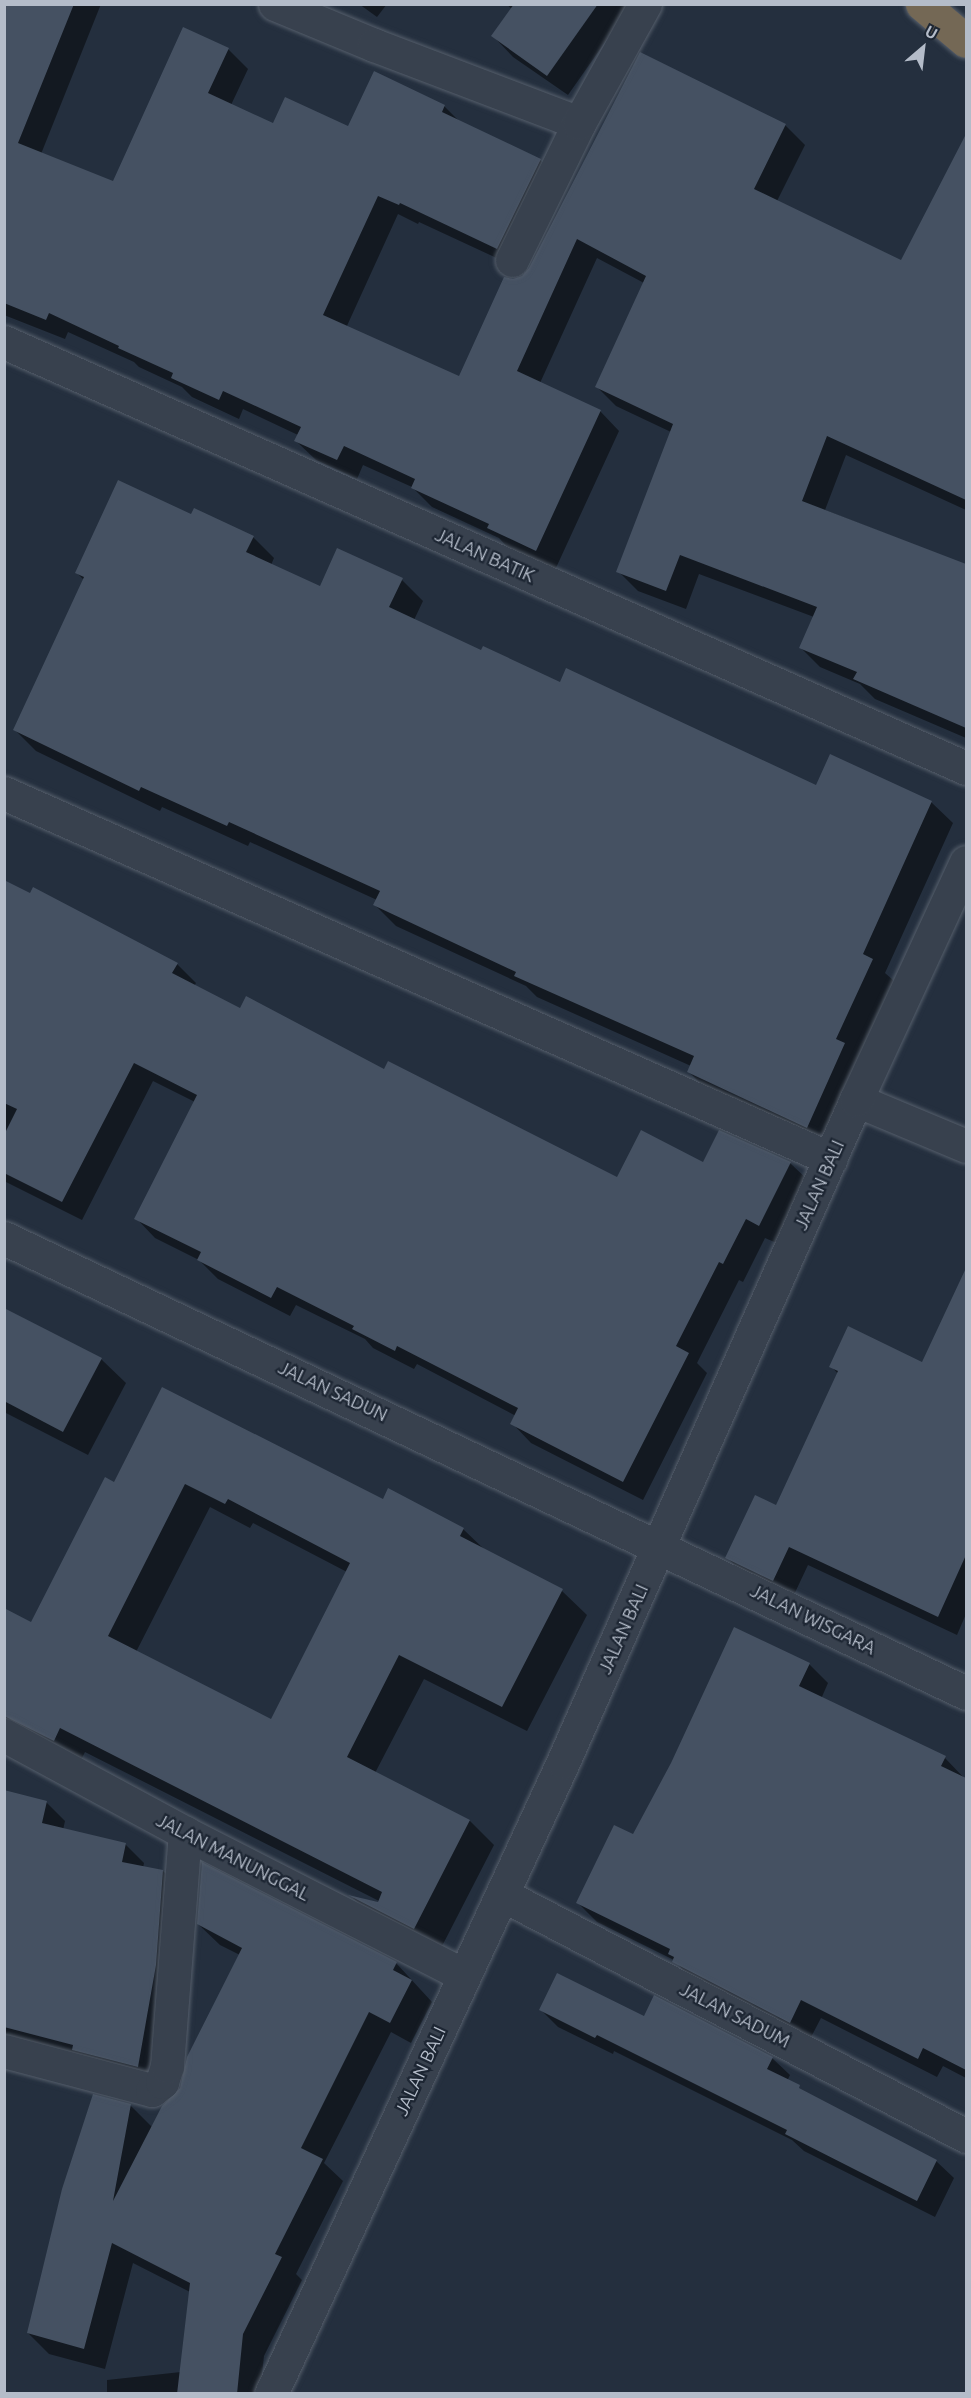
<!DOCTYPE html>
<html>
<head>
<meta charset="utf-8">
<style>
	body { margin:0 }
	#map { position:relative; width:971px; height:2398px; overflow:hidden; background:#242f3e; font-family:Ubuntu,sans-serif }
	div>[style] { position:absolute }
	.shadow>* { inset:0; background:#0007 }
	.building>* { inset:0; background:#455162 }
	.roads { filter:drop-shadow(0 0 2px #565f6c) drop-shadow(0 0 2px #565f6c) }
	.minor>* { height:33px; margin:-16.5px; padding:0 16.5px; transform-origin:16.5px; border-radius:16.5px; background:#38414e }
	.highway>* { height:33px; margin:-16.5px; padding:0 16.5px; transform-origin:16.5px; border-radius:16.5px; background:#746855 }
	span { translate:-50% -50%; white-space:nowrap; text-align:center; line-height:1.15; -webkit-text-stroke:4.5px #1d2633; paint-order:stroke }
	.street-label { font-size:18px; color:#b4bcc9 }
	.frame { position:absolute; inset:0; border:6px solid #b4bcc9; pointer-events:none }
	.north { position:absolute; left:893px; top:18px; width:60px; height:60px; -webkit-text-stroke:4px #1d2633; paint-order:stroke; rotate:28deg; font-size:16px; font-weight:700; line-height:24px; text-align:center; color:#b4bcc9 }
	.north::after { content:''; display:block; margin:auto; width:21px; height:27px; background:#b4bcc9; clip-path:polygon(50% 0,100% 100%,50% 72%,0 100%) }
</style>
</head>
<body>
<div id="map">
	<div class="shadow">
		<i style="clip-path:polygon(4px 4px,101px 4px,41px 154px,114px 183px,228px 49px,248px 69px,231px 105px,273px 125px,349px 128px,444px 106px,460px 122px,540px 160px,559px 179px,516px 267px,419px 222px,418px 224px,398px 214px,346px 328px,460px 378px,513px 280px,523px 277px,530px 269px,641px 54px,785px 125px,805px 145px,777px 201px,902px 262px,951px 167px,966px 176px,966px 510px,846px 455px,825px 510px,966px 565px,966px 738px,875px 699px,860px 684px,820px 667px,801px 648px,814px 617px,699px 574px,686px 609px,638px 591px,618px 571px,671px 432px,616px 406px,596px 386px,644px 283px,597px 258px,540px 383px,600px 411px,619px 431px,555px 570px,508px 548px,499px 538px,432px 507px,412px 487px,363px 465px,357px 479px,316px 460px,296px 441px,298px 435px,243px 409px,239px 419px,192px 397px,182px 387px,139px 367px,134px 362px,68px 332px,65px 339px,4px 315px)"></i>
		<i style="clip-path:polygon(359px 4px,387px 4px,377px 17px)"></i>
		<i style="clip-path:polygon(506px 4px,632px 4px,568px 95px,513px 57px,493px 36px,512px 9px)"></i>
		<i style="clip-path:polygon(192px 516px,253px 537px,274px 558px,271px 565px,321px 588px,402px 580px,423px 601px,414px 620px,482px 652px,816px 787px,931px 802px,953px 823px,885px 973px,894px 981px,828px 1148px,710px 1093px,688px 1071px,691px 1066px,537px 997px,526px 986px,396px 926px,375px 905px,377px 900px,250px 842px,248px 846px,162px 807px,160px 811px,36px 751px,15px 730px,84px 580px,77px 573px)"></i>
		<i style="clip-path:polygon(4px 882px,177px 964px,196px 983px,194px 986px,240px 1010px,384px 1071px,617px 1179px,704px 1164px,790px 1163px,810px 1182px,779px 1244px,765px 1238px,743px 1282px,739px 1280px,697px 1363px,707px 1373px,643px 1500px,531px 1443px,512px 1423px,516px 1416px,417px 1364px,414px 1369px,373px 1348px,365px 1339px,296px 1305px,290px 1316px,218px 1279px,199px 1260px,155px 1238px,136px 1218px,195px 1102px,153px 1081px,82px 1220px,4px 1181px)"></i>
		<i style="clip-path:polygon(966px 1272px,966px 1614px,957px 1635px,808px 1565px,792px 1599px,745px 1576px,727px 1557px,776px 1507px,839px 1375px,831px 1366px,923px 1364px)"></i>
		<i style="clip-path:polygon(4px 1309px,101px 1359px,126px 1383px,88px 1455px,4px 1412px)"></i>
		<i style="clip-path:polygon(evenodd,163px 1389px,384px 1501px,463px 1529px,486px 1551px,562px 1591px,587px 1615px,527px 1731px,424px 1679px,375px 1773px,470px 1821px,494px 1845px,439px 1952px,375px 1919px,353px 1898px,383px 1903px,85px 1752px,79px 1764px,28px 1740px,4px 1716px,31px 1624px,115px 1484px,163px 1389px,210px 1507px,250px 1528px,253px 1523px,347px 1572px,271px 1721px,136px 1652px,210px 1507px)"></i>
		<i style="clip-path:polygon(809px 1664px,828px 1683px,821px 1699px,945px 1758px,966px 1780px,966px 2078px,943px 2066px,937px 2077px,821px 2018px,809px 2041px,692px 1980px,674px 1960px,597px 1922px,578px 1903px,634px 1836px)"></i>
		<i style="clip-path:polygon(4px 1792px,46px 1802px,65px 1821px,63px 1830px,125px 1844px,144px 1863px,143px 1868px,163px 1871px,182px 1890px,156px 2085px,4px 2043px)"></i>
		<i style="clip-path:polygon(203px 1865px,396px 1963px,432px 2002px,411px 2043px,391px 2032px,324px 2163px,343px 2181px,296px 2274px,302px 2280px,264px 2356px,260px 2394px,107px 2393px,107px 2380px,181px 2372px,190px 2292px,133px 2263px,105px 2369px,49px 2354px,28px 2333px,130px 2105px,152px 2127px,181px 2089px,240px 1955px,220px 1945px,198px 1924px)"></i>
		<i style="clip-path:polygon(655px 1997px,772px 2058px,790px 2075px,787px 2081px,807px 2094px,936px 2161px,954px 2178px,935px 2217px,804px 2151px,792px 2140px,614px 2051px,613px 2054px,558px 2027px,541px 2010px,644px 2018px)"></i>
	</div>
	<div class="building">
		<i style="clip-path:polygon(4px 4px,74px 4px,18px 143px,113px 181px,183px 27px,229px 48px,208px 93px,273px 123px,285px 97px,348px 126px,374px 71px,445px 105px,442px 112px,541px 159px,497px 249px,400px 203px,399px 205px,378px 196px,323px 315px,459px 376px,504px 277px,513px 279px,522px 276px,529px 268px,640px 52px,786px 124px,754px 189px,901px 260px,966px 134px,966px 500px,827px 436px,802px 501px,966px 564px,966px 728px,853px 679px,857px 672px,799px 648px,817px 607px,680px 555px,666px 591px,616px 572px,673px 424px,595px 387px,646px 276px,577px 239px,517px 371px,601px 410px,536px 551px,487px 528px,489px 524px,411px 488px,415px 479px,344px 446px,337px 460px,294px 441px,301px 427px,223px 391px,219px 400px,171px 378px,173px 373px,118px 348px,119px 346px,49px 313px,46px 320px,4px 303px)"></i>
		<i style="clip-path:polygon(514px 4px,598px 4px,547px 76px,491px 36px)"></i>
		<i style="clip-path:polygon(118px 480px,191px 514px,194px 508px,254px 536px,246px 552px,320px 586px,337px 548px,403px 578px,389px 607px,481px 650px,483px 646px,560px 682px,566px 668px,816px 785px,830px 754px,932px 801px,863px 954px,873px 959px,836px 1039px,845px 1043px,807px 1128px,687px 1072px,694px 1056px,514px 976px,516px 972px,373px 905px,380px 891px,229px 822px,227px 826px,141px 787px,139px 791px,13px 730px,84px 577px,75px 573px)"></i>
		<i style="clip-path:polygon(4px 880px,30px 893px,33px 887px,178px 963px,172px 973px,240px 1008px,246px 996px,384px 1069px,388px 1061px,617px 1177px,641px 1130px,703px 1162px,719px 1130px,791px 1162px,759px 1226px,746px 1219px,723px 1264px,719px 1262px,676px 1346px,689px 1353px,623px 1482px,510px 1424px,518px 1408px,397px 1346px,395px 1351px,352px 1329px,354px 1326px,277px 1287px,271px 1298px,197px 1260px,201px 1252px,134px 1219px,197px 1095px,134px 1063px,62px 1202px,4px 1173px,4px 1135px,17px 1109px,4px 1103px)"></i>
		<i style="clip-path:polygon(966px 1268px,966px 1555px,938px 1617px,789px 1547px,773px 1581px,725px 1558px,755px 1495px,776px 1505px,838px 1371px,829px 1367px,848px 1326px,922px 1362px)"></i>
		<i style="clip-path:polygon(4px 1308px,102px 1358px,63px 1432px,4px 1401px)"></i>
		<i style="clip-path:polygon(evenodd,162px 1387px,383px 1499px,388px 1488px,464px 1528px,460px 1536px,563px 1589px,502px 1707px,399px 1655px,347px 1757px,470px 1820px,414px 1929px,348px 1895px,378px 1902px,382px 1892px,60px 1728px,54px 1741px,4px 1716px,4px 1608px,31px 1622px,105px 1477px,114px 1482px,162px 1387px,185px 1484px,225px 1504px,228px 1499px,350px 1563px,271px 1719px,108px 1636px,185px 1484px)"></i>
		<i style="clip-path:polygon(734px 1627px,810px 1663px,799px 1686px,946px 1756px,941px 1766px,966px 1778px,966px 2070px,923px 2048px,918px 2059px,801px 2000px,790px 2023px,672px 1962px,674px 1957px,668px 1954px,670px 1949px,576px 1903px,614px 1825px,633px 1834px,671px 1763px)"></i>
		<i style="clip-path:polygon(4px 1790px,47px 1801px,42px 1823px,126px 1843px,122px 1862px,163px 1870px,156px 1965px,138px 2067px,72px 2050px,73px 2045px,4px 2027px)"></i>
		<i style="clip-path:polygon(202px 1862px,397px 1962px,393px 1970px,412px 1980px,390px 2023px,369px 2012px,301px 2148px,323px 2159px,275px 2254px,282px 2257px,243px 2334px,237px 2394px,177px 2394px,190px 2283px,112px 2243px,84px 2349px,27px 2333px,62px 2189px,93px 2094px,131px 2104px,113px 2201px,162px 2106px,180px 2088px,187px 2057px,242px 1948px,197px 1924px)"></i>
		<i style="clip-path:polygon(557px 1973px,644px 2016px,654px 1995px,773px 2057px,767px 2069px,800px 2085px,799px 2088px,937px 2160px,917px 2201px,785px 2134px,787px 2130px,597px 2035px,595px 2038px,539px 2010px)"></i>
	</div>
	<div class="roads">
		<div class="minor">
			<i style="left:275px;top:4px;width:107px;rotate:22.5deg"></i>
			<i style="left:374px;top:45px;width:219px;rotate:20.8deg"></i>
			<i style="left:512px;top:260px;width:153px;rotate:-63.9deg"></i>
			<i style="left:579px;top:123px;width:136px;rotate:-61deg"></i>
			<i style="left:4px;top:342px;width:1052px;rotate:23.89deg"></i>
			<i style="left:4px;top:793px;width:904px;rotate:23.87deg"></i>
			<i style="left:856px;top:1100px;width:119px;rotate:22.7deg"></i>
			<i style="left:4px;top:1238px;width:1064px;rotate:25.31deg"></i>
			<i style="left:4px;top:1735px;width:206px;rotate:28.4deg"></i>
			<i style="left:185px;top:1833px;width:313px;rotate:27deg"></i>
			<i style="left:503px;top:1895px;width:522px;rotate:27.5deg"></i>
			<i style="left:4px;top:2051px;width:153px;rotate:14.8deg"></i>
			<i style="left:152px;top:2090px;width:13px;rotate:-39deg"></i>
			<i style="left:162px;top:2082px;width:17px;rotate:-73deg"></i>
			<i style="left:167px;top:2066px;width:234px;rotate:-85.6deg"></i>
			<i style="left:271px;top:2394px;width:696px;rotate:-65.2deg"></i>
			<i style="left:563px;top:1762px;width:724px;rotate:-66.13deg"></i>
			<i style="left:856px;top:1100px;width:262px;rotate:-65.2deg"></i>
		</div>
		<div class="highway">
			<i style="left:922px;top:4px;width:57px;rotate:40.1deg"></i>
		</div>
	</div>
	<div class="street-label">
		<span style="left:485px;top:555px;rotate:24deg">JALAN BATIK</span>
		<span style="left:819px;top:1185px;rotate:-66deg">JALAN BALI</span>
		<span style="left:333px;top:1391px;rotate:25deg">JALAN SADUN</span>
		<span style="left:813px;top:1619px;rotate:26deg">JALAN WISGARA</span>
		<span style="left:623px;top:1629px;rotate:-66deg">JALAN BALI</span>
		<span style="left:233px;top:1857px;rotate:27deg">JALAN MANUNGGAL</span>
		<span style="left:735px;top:2015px;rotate:27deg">JALAN SADUM</span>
		<span style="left:420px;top:2071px;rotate:-65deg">JALAN BALI</span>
	</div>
	<div class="frame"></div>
	<div class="north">U</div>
</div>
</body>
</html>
